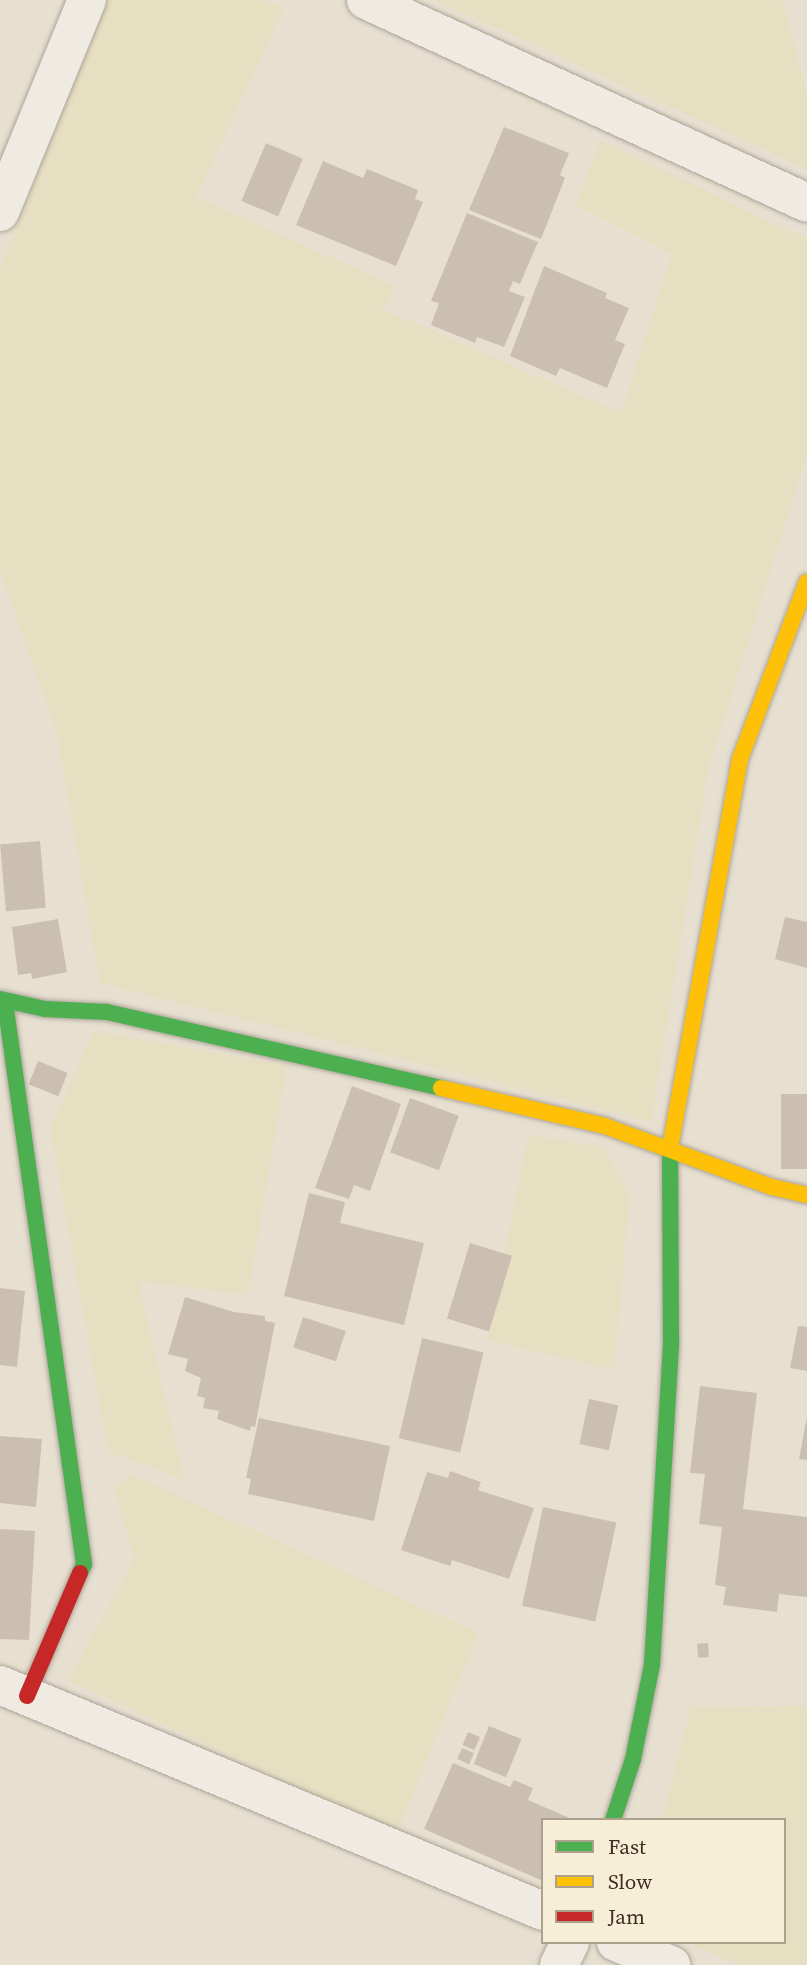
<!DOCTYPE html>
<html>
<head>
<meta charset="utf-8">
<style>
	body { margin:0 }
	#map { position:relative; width:807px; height:1965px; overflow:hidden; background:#e7e0d1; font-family:"Source Serif 4",serif }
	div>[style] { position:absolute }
	.farmland>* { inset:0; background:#e6dfc2 }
	.building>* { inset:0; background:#cbbfb2; transform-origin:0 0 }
	.roads { filter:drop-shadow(0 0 2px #ada599) drop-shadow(0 0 2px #ada599) }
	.street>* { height:38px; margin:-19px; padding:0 19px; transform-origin:19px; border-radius:19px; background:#efebe3 }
	.fast>* { height:16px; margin:-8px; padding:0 8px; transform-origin:8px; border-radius:8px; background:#4caf50 }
	.slow>* { height:16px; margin:-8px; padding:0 8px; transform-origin:8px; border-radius:8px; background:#ffc107 }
	.jam>* { height:16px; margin:-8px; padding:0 8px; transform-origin:8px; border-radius:8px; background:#c62828 }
	span { translate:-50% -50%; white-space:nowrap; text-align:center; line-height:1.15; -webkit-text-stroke:6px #f7eed8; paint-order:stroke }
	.legend { position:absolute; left:541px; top:1818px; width:245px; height:126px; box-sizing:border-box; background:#f7eed8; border:2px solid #ada18e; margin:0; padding:9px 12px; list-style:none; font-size:21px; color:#3d2e20 }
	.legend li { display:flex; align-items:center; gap:14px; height:35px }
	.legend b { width:35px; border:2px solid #ada18e }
</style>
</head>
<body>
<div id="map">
	<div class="farmland">
		<i style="clip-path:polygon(106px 0,262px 0,284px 8px,196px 197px,395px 286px,383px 309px,621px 413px,672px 253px,576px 205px,600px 140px,807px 239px,807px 455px,709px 767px,651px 1122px,100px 983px,57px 734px,0 571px,0 269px)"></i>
		<i style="clip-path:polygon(435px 0,783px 0,807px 95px,807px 169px)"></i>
		<i style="clip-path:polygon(94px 1031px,287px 1065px,248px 1295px,138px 1281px,184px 1479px,108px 1452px,50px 1127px)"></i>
		<i style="clip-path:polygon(528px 1135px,604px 1147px,630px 1195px,614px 1370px,487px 1340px)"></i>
		<i style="clip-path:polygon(131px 1474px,478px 1633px,397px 1834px,69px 1680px,134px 1558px,114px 1489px)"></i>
		<i style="clip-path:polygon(807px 1706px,807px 1965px,739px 1965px,688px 1942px,784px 1942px,784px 1820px,662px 1820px,691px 1707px)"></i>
	</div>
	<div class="building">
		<i style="clip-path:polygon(504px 127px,569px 153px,560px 175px,565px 178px,541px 239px,469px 210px)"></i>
		<i style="left:266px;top:143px;width:40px;height:63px;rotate:23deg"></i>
		<i style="clip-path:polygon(323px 161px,363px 178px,367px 169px,418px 190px,415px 199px,423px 202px,396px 266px,296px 225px)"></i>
		<i style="clip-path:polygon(467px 213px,538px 242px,520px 284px,513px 281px,509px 291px,525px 297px,504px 347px,477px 337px,475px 343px,431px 325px,439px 303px,431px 301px)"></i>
		<i style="clip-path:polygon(544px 266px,607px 293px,605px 298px,629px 308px,615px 340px,625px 344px,607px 388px,560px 368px,556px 376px,510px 356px)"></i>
		<i style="left:40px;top:841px;width:67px;height:40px;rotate:85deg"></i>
		<i style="clip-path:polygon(785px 917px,807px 922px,807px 968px,775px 959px)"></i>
		<i style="clip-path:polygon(58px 919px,67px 972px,32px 979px,31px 973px,18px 975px,12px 927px)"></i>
		<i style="left:38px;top:1061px;width:32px;height:25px;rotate:22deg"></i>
		<i style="clip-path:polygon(352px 1086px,401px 1104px,370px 1191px,354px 1185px,349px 1199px,315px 1188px)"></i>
		<i style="left:807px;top:1094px;width:75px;height:26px;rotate:90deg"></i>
		<i style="left:410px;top:1098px;width:52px;height:58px;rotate:20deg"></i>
		<i style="clip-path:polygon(309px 1193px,345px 1202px,340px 1223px,424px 1243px,404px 1325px,284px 1296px)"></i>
		<i style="left:470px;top:1243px;width:44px;height:79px;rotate:17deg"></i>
		<i style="clip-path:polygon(0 1288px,25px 1291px,17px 1367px,0 1365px)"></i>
		<i style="clip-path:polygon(185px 1297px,234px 1312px,265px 1316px,265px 1321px,275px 1323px,255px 1427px,251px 1426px,250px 1431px,217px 1419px,219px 1411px,203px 1408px,205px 1398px,197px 1396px,201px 1378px,185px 1371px,188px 1359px,168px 1354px)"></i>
		<i style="left:303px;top:1317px;width:45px;height:32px;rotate:18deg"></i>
		<i style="clip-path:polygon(798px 1326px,807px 1327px,807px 1371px,790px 1368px)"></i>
		<i style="left:422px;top:1338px;width:63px;height:103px;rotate:13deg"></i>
		<i style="clip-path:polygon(700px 1386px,757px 1393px,743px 1509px,807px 1517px,807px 1597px,779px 1594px,777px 1612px,723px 1605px,726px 1587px,715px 1585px,722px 1527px,699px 1524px,705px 1474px,690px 1473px)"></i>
		<i style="left:589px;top:1399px;width:30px;height:46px;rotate:12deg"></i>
		<i style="clip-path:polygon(807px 1416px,807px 1460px,799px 1459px)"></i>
		<i style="clip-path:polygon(259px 1418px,390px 1446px,374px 1521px,248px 1494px,251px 1479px,246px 1478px)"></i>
		<i style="clip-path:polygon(0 1436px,42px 1439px,36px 1507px,0 1503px)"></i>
		<i style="clip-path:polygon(450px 1471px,481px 1482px,478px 1490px,534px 1508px,509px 1579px,452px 1560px,450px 1566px,401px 1550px,427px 1472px,448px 1478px)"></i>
		<i style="left:543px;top:1507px;width:75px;height:101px;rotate:12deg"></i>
		<i style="clip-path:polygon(0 1529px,35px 1531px,29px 1640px,0 1639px)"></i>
		<i style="left:708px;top:1643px;width:14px;height:11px;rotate:86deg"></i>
		<i style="left:489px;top:1726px;width:35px;height:41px;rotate:22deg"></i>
		<i style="left:468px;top:1732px;width:13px;height:14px;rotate:23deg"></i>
		<i style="left:462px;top:1748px;width:13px;height:12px;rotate:23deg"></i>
		<i style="clip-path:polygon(453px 1763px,510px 1787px,514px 1780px,533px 1788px,528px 1800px,574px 1820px,543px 1820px,543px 1881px,424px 1829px)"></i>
	</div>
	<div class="roads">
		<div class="street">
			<i style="left:366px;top:0;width:485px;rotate:24.7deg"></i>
			<i style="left:0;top:212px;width:229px;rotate:-67.7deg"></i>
			<i style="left:0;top:1685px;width:588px;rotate:22.6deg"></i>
			<i style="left:616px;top:1942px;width:60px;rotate:22.7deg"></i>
			<i style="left:559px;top:1965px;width:25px;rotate:-64deg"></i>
		</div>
		<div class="fast">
			<i style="left:0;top:999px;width:46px;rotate:12.5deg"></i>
			<i style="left:45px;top:1009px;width:62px;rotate:2.8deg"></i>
			<i style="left:107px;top:1012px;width:343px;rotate:12.8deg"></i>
			<i style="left:5px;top:1002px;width:568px;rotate:82deg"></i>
			<i style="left:84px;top:1564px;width:10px;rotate:114deg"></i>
			<i style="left:613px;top:1820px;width:64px;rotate:-71.8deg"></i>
			<i style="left:633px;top:1759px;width:96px;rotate:-78.6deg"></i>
			<i style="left:652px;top:1665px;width:325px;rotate:-86.6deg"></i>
			<i style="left:671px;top:1341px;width:193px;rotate:-90.3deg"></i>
		</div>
		<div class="slow">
			<i style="left:441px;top:1088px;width:168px;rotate:13deg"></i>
			<i style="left:605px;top:1126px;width:178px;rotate:20.1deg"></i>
			<i style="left:772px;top:1187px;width:36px;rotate:13deg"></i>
			<i style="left:670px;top:1148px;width:395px;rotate:-79.8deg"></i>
			<i style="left:740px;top:759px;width:189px;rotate:-69.3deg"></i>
		</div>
		<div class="jam">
			<i style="left:27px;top:1696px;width:134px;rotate:-66.7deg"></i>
		</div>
	</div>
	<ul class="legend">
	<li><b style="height:9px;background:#4caf50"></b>Fast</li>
	<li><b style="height:9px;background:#ffc107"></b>Slow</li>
	<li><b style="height:9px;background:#c62828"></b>Jam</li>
	</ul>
</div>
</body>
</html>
